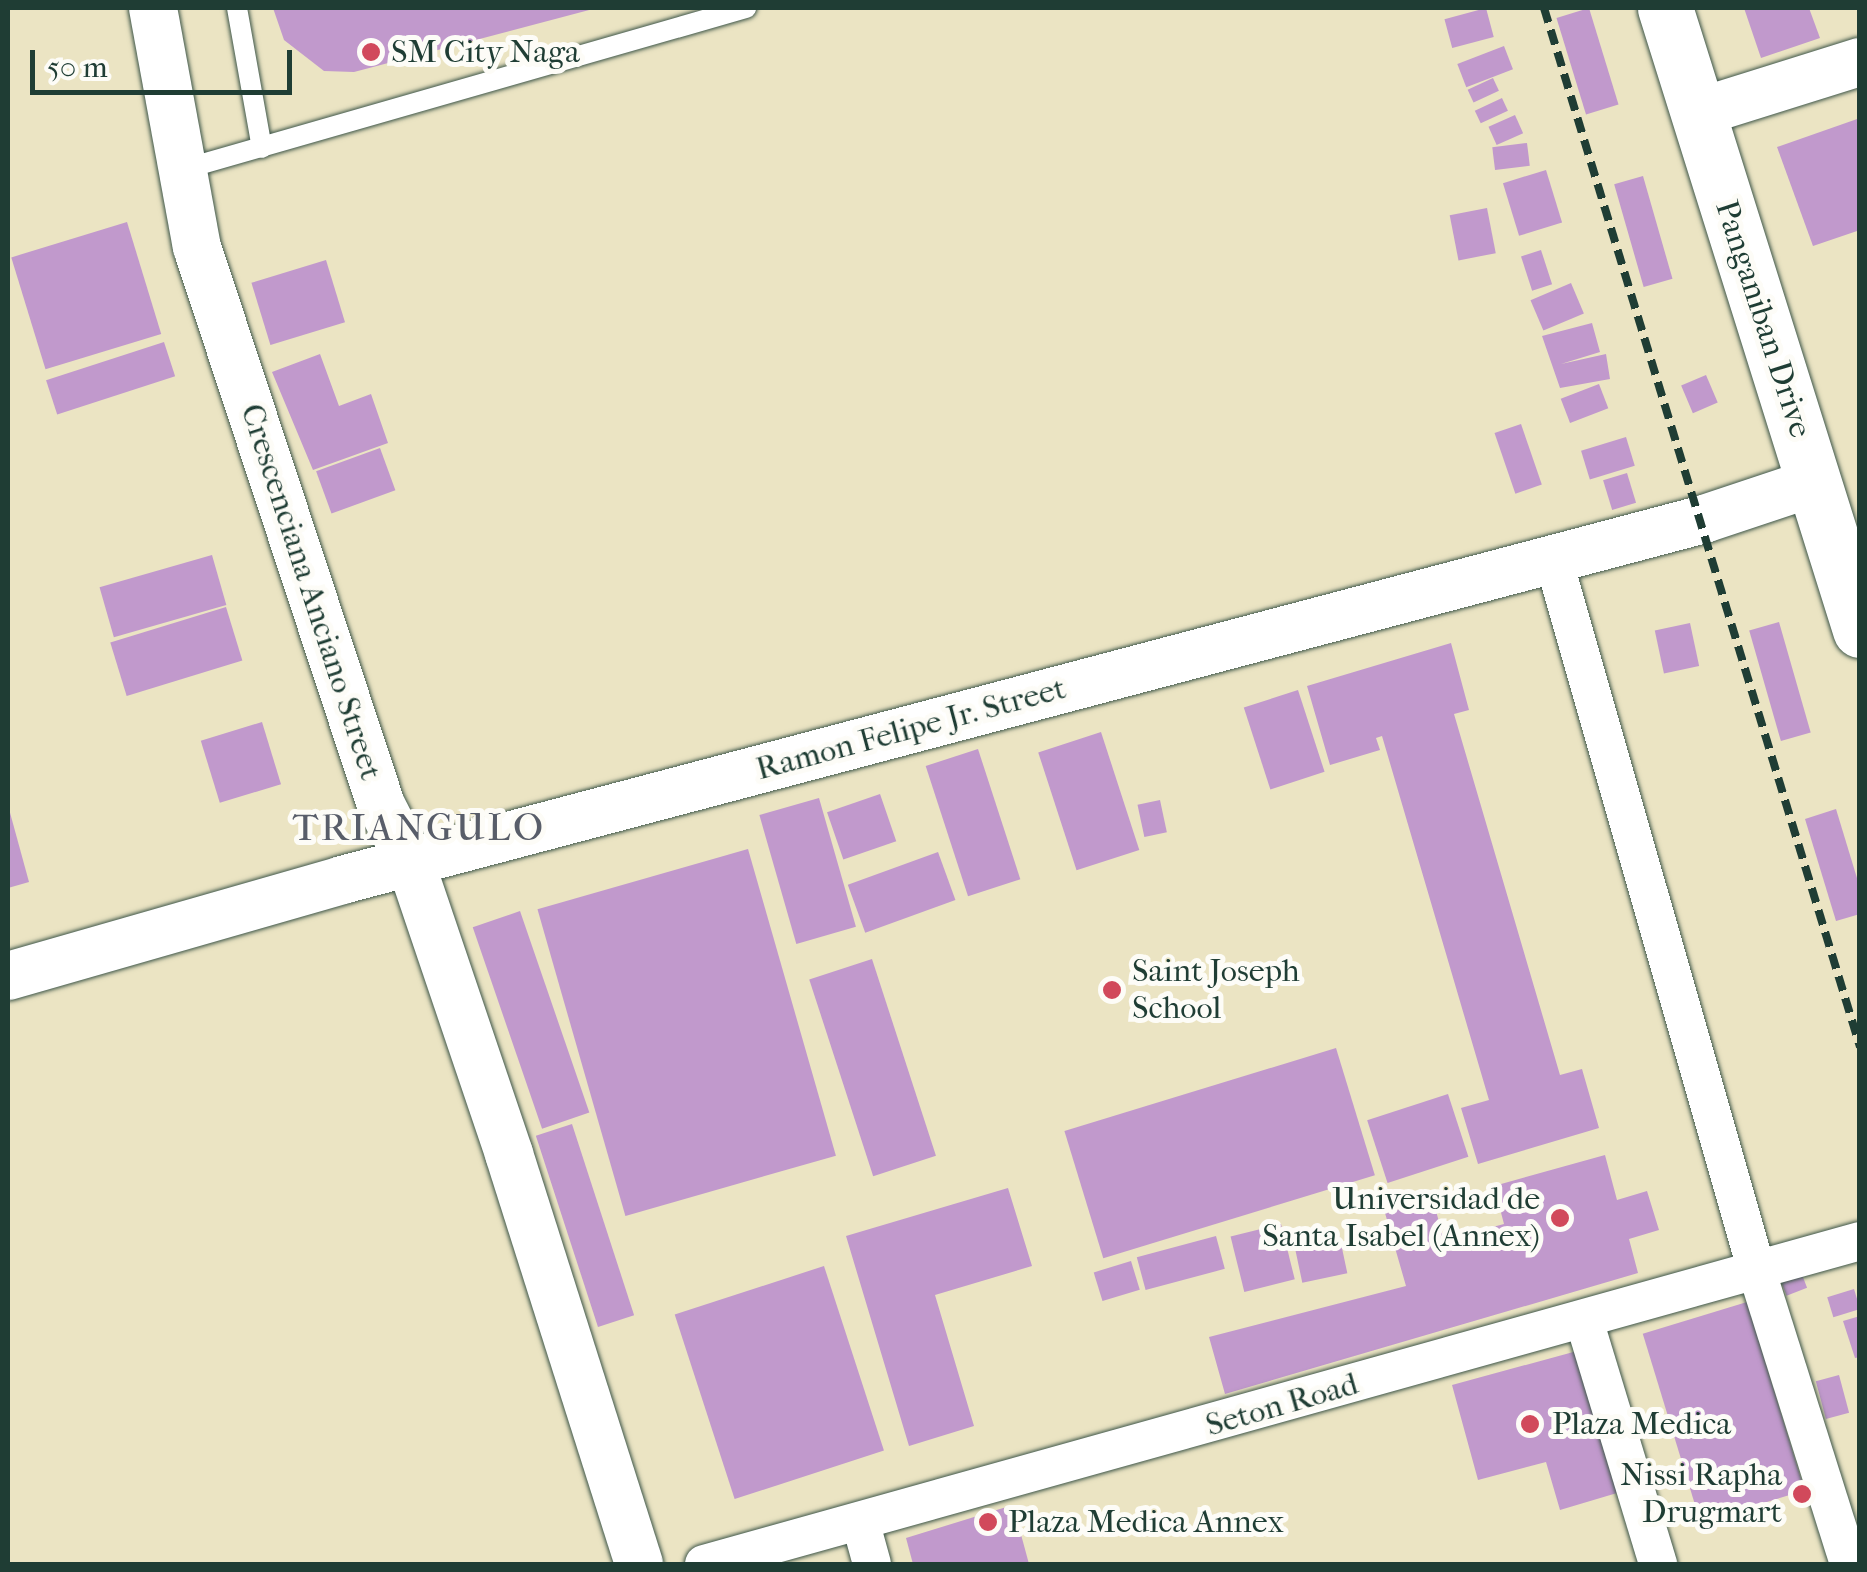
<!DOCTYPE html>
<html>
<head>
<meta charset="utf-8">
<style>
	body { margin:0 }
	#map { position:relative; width:1867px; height:1572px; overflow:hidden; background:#ebe4c3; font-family:"IM FELL French Canon",serif }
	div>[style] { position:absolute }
	.building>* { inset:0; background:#c199cc; transform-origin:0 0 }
	.roads { filter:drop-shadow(0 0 2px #3e5649) drop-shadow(0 0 2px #3e5649) }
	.service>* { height:20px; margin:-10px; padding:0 10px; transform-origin:10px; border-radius:10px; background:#fff }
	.minor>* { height:38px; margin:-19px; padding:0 19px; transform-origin:19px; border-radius:19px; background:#fff }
	.tertiary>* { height:48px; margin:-24px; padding:0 24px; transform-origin:24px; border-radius:24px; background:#fff }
	.secondary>* { height:55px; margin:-27.5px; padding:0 27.5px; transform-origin:27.5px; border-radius:27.5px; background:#fff }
	.rail>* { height:8px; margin-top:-4px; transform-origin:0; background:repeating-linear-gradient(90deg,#1f3d34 0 15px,transparent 0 23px) }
	.dots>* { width:28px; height:28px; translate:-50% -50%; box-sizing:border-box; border:5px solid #fdfcf7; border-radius:50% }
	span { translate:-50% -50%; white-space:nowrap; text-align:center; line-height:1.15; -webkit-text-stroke:10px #fdfcf7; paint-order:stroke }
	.poi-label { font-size:32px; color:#1f3d34 }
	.left { translate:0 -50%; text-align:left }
	.right { translate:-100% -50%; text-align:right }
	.street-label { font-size:32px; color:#1f3d34 }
	.quarter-label { font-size:38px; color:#585d69; letter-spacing:2.5px }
	.frame { position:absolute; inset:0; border:10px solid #1f3d34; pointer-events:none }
	.scale { position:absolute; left:30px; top:50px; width:262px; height:45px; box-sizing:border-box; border:5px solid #1f3d34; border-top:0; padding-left:12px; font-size:30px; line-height:35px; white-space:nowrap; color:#1f3d34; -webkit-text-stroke:8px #fdfcf7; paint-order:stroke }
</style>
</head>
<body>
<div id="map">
	<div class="building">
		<i style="clip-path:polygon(273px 8px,593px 8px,593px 9px,354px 72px,324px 71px,284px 40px)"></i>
		<i style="left:1486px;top:8px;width:30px;height:43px;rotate:75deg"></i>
		<i style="left:1589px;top:8px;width:101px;height:34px;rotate:73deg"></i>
		<i style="clip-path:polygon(1744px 8px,1809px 8px,1820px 38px,1761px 58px)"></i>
		<i style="left:1504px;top:46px;width:25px;height:50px;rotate:69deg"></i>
		<i style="left:1493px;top:78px;width:14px;height:28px;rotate:65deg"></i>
		<i style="left:1502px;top:98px;width:14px;height:30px;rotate:65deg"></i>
		<i style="left:1515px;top:115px;width:20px;height:29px;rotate:66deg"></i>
		<i style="clip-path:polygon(1860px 118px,1860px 230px,1813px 246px,1777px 147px)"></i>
		<i style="left:1527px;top:143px;width:23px;height:35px;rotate:83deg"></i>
		<i style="left:1546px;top:170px;width:55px;height:45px;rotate:73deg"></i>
		<i style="left:1643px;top:176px;width:107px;height:30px;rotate:74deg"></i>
		<i style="left:1487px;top:208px;width:46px;height:38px;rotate:79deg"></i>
		<i style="left:127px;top:222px;width:117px;height:121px;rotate:73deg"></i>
		<i style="left:1541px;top:250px;width:36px;height:21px;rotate:72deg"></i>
		<i style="left:326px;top:260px;width:65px;height:78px;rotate:73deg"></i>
		<i style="left:1571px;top:283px;width:33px;height:44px;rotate:67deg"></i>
		<i style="clip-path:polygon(1592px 323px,1600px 352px,1561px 364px,1606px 354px,1610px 379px,1560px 388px,1542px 336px)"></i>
		<i style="left:164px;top:342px;width:36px;height:124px;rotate:72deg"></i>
		<i style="clip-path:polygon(320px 354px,339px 406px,371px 394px,388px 443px,313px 470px,272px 372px)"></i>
		<i style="left:1706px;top:375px;width:30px;height:27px;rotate:67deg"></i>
		<i style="left:1599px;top:384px;width:26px;height:41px;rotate:69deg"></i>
		<i style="left:1521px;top:424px;width:64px;height:28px;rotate:71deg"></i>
		<i style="left:1626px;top:437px;width:30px;height:47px;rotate:73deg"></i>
		<i style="left:380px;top:448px;width:45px;height:68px;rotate:70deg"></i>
		<i style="left:1627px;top:473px;width:31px;height:25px;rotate:73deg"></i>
		<i style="left:212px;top:555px;width:52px;height:117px;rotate:74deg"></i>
		<i style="left:226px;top:607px;width:56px;height:121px;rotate:73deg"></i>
		<i style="left:1779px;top:622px;width:115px;height:31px;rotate:74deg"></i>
		<i style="left:1690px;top:623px;width:44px;height:36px;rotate:78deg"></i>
		<i style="clip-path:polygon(1451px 643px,1469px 710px,1454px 714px,1560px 1075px,1582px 1069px,1599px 1128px,1478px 1164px,1461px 1108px,1489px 1100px,1382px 736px,1376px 738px,1380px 750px,1330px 765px,1307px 686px)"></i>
		<i style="left:1298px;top:690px;width:86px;height:57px;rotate:72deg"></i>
		<i style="left:262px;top:722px;width:65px;height:64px;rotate:73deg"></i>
		<i style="left:1101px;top:732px;width:124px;height:66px;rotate:72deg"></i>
		<i style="left:978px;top:749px;width:137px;height:55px;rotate:72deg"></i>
		<i style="left:880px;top:794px;width:50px;height:56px;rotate:71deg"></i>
		<i style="left:819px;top:798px;width:134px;height:62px;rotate:74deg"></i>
		<i style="left:1160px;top:800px;width:33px;height:23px;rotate:78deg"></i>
		<i style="clip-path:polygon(9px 809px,29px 882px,8px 888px,8px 810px)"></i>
		<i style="clip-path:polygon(1836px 809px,1860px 888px,1860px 914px,1836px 921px,1805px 819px)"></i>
		<i style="left:748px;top:849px;width:319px;height:219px;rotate:74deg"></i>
		<i style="left:938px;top:852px;width:51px;height:96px;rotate:70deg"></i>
		<i style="left:520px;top:911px;width:213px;height:50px;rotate:71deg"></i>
		<i style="left:872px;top:959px;width:207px;height:66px;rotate:72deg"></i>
		<i style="left:1336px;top:1048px;width:133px;height:284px;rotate:73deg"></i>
		<i style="left:1448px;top:1094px;width:66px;height:85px;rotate:72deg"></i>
		<i style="left:572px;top:1124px;width:201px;height:38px;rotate:72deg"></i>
		<i style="clip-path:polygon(1605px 1155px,1617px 1200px,1647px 1191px,1659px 1230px,1629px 1239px,1638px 1273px,1225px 1394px,1209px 1337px,1406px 1286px,1385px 1213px,1433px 1200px,1444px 1240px,1504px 1224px,1494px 1186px)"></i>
		<i style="clip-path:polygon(1008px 1188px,1032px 1266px,935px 1295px,974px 1426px,909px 1446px,846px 1236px)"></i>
		<i style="left:1281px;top:1224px;width:57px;height:52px;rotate:76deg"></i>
		<i style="left:1339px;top:1234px;width:40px;height:46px;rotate:78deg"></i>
		<i style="left:1216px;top:1236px;width:34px;height:82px;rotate:75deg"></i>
		<i style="left:1131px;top:1261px;width:30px;height:39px;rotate:73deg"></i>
		<i style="left:824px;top:1266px;width:194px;height:157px;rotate:72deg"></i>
		<i style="left:1801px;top:1272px;width:17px;height:22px;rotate:69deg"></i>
		<i style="left:1854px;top:1289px;width:21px;height:28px;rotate:73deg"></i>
		<i style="left:1747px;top:1302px;width:197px;height:109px;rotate:73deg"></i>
		<i style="clip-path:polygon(1860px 1316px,1860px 1357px,1855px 1358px,1843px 1321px)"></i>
		<i style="clip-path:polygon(1577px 1351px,1617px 1493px,1560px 1510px,1546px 1462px,1478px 1480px,1452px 1385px)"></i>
		<i style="left:1839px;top:1375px;width:39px;height:24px;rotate:75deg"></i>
		<i style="clip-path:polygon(1013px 1505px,1029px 1564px,913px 1564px,906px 1538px)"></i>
	</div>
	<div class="roads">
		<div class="service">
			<i style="left:237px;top:8px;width:142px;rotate:79.9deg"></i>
			<i style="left:181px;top:170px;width:588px;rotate:-16deg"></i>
		</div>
		<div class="minor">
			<i style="left:1553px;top:558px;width:743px;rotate:74.05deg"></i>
			<i style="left:1757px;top:1272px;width:306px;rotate:72.5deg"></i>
			<i style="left:1584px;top:1320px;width:255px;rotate:73.1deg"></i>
			<i style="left:861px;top:1524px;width:41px;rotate:74.6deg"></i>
			<i style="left:704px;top:1564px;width:1200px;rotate:-15.61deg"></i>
		</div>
		<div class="tertiary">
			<i style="left:153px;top:8px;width:243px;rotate:79.6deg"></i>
			<i style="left:197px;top:247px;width:588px;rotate:71.75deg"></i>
			<i style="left:381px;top:805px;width:66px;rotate:63deg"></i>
			<i style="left:411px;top:864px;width:306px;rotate:71.3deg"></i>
			<i style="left:509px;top:1154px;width:430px;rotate:72.4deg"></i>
			<i style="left:1697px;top:113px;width:171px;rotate:-17.4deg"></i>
			<i style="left:8px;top:976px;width:348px;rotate:-16deg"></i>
			<i style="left:342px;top:880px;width:1409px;rotate:-14.84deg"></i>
			<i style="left:1704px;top:519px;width:117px;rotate:-18.4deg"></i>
		</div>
		<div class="secondary">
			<i style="left:1665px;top:8px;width:652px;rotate:72.59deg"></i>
		</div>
	</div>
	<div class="rail">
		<i style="left:1544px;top:8px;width:1086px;rotate:73.08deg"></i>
	</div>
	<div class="dots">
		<i style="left:371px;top:52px;background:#d1495b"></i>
		<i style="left:1112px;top:990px;background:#d1495b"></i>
		<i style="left:1560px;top:1218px;background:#d1495b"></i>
		<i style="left:1530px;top:1424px;background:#d1495b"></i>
		<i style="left:1802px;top:1494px;background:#d1495b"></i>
		<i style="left:988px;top:1522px;background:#d1495b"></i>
	</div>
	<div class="poi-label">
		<span class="left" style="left:391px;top:52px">SM City Naga</span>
		<span class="left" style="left:1132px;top:990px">Saint Joseph<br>School</span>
		<span class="right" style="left:1540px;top:1218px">Universidad de<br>Santa Isabel (Annex)</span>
		<span class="left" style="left:1552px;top:1424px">Plaza Medica</span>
		<span class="right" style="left:1782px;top:1494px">Nissi Rapha<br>Drugmart</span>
		<span class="left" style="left:1008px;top:1522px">Plaza Medica Annex</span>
	</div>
	<div class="street-label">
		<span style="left:1763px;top:319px;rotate:72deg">Panganiban Drive</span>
		<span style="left:311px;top:592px;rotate:72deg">Crescenciana Anciano Street</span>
		<span style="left:911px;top:729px;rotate:-15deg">Ramon Felipe Jr. Street</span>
		<span style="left:1282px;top:1405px;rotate:-16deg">Seton Road</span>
	</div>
	<div class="quarter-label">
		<span style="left:419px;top:828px">TRIANGULO</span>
	</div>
	<div class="frame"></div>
	<div class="scale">50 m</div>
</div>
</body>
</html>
